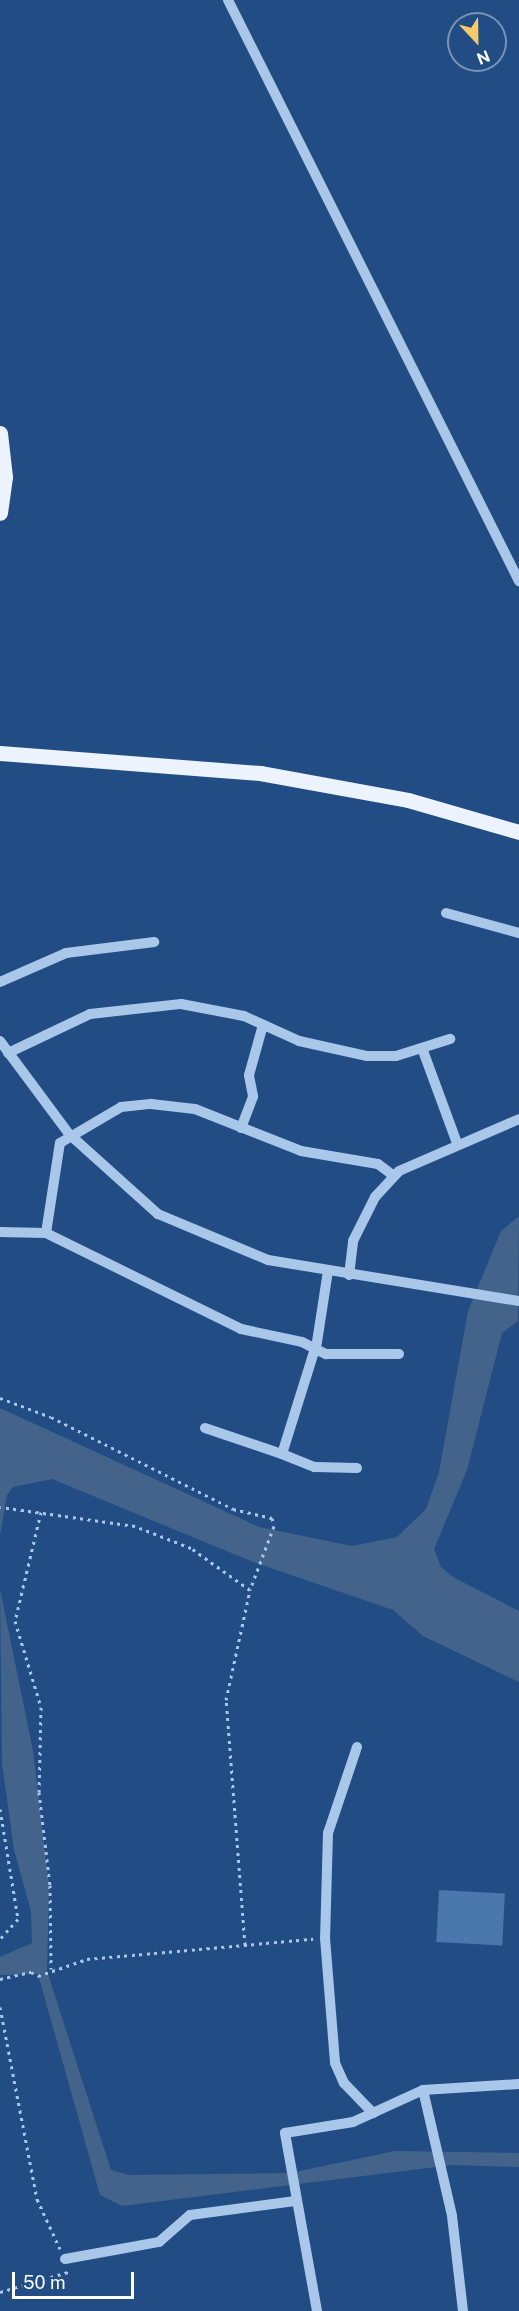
<!DOCTYPE html>
<html>
<head>
<meta charset="utf-8">
<style>
	body { margin:0 }
	#map { position:relative; width:519px; height:2311px; overflow:hidden; background:#214d84; font-family:"Public Sans",sans-serif }
	div>[style] { position:absolute }
	.water>* { inset:0; background:#43638a }
	.building>* { inset:0; background:#4a77ac; transform-origin:0 0 }
	.path>* { height:3px; margin-top:-1.5px; transform-origin:0; background:repeating-linear-gradient(90deg,#a9c7e9 0 3px,transparent 0 7.5px) }
	.minor>* { height:10px; margin:-5px; padding:0 5px; transform-origin:5px; border-radius:5px; background:#a9c7e9 }
	.major>* { height:15px; margin:-7.5px; padding:0 7.5px; transform-origin:7.5px; border-radius:7.5px; background:#ecf3fe }
	span { translate:-50% -50%; white-space:nowrap; text-align:center; line-height:1.15; -webkit-text-stroke:4.5px #214d84; paint-order:stroke }
	.north { position:absolute; left:447px; top:12px; width:60px; height:60px; box-sizing:border-box; background:#214d84; border:2px solid #7a94b5; border-radius:50%; rotate:158deg; font-size:16px; font-weight:700; line-height:24px; text-align:center; color:#fff }
	.north::after { content:''; display:block; margin:auto; width:21px; height:27px; background:#f5cb6a; clip-path:polygon(50% 0,100% 100%,50% 72%,0 100%) }
	.scale { position:absolute; left:12px; top:2272px; width:122px; height:27px; box-sizing:border-box; border:3px solid #fff; border-top:0; padding-left:8px; font-size:18px; line-height:21px; white-space:nowrap; color:#fff; -webkit-text-stroke:4px #214d84; paint-order:stroke }
</style>
</head>
<body>
<div id="map">
	<div class="water">
		<i style="clip-path:polygon(519px 1216px,518px 1321px,502px 1333px,467px 1470px,434px 1549px,441px 1567px,453px 1577px,519px 1611px,519px 1682px,423px 1636px,393px 1610px,253px 1562px,52px 1479px,13px 1487px,7px 1495px,0 1535px,0 1408px,259px 1527px,352px 1546px,397px 1537px,426px 1509px,439px 1472px,468px 1311px,501px 1231px)"></i>
		<i style="clip-path:polygon(0 1589px,33px 1751px,49px 1886px,47px 1971px,111px 2170px,129px 2175px,290px 2173px,395px 2151px,519px 2153px,519px 2167px,452px 2165px,122px 2206px,100px 2195px,38px 1974px,0 1975px,0 1957px,32px 1943px,31px 1911px,14px 1850px,2px 1763px)"></i>
	</div>
	<div class="building">
		<i style="left:439px;top:1890px;width:66px;height:52px;rotate:3deg"></i>
	</div>
	<div class="path">
		<i style="left:0;top:1398px;width:54px;rotate:20.4deg"></i>
		<i style="left:51px;top:1417px;width:204px;rotate:26.8deg"></i>
		<i style="left:233px;top:1509px;width:40px;rotate:13deg"></i>
		<i style="left:272px;top:1518px;width:8px;rotate:76deg"></i>
		<i style="left:274px;top:1526px;width:68px;rotate:110.6deg"></i>
		<i style="left:250px;top:1590px;width:72px;rotate:-144.6deg"></i>
		<i style="left:191px;top:1548px;width:60px;rotate:-158.6deg"></i>
		<i style="left:135px;top:1526px;width:136px;rotate:-172deg"></i>
		<i style="left:41px;top:1512px;width:112px;rotate:103.4deg"></i>
		<i style="left:15px;top:1621px;width:90px;rotate:73.2deg"></i>
		<i style="left:41px;top:1707px;width:85px;rotate:91.3deg"></i>
		<i style="left:39px;top:1792px;width:94px;rotate:83.3deg"></i>
		<i style="left:50px;top:1885px;width:84px;rotate:89.3deg"></i>
		<i style="left:0;top:1809px;width:111px;rotate:80.7deg"></i>
		<i style="left:18px;top:1919px;width:27px;rotate:132deg"></i>
		<i style="left:245px;top:1945px;width:246px;rotate:-94.4deg"></i>
		<i style="left:226px;top:1700px;width:113px;rotate:-77.7deg"></i>
		<i style="left:0;top:1979px;width:32px;rotate:-13deg"></i>
		<i style="left:31px;top:1972px;width:8px;rotate:30deg"></i>
		<i style="left:38px;top:1976px;width:52px;rotate:-19.1deg"></i>
		<i style="left:87px;top:1959px;width:227px;rotate:-5.1deg"></i>
		<i style="left:0;top:2007px;width:196px;rotate:79.1deg"></i>
		<i style="left:37px;top:2199px;width:55px;rotate:65.3deg"></i>
		<i style="left:0;top:2292px;width:71px;rotate:-16.4deg"></i>
	</div>
	<div class="minor">
		<i style="left:228px;top:0;width:650px;rotate:63.4deg"></i>
		<i style="left:446px;top:913px;width:76px;rotate:15.3deg"></i>
		<i style="left:0;top:982px;width:72px;rotate:-23.7deg"></i>
		<i style="left:66px;top:953px;width:89px;rotate:-7.1deg"></i>
		<i style="left:0;top:1041px;width:116px;rotate:53.4deg"></i>
		<i style="left:69px;top:1134px;width:120px;rotate:42deg"></i>
		<i style="left:158px;top:1214px;width:119px;rotate:22.7deg"></i>
		<i style="left:268px;top:1260px;width:254px;rotate:9.3deg"></i>
		<i style="left:422px;top:1048px;width:101px;rotate:69.8deg"></i>
		<i style="left:8px;top:1053px;width:91px;rotate:-25.4deg"></i>
		<i style="left:90px;top:1014px;width:92px;rotate:-6.3deg"></i>
		<i style="left:181px;top:1004px;width:64px;rotate:10.8deg"></i>
		<i style="left:244px;top:1016px;width:60px;rotate:24.4deg"></i>
		<i style="left:299px;top:1041px;width:70px;rotate:12.4deg"></i>
		<i style="left:367px;top:1056px;width:29px"></i>
		<i style="left:396px;top:1056px;width:57px;rotate:-17.5deg"></i>
		<i style="left:241px;top:1128px;width:34px;rotate:-69deg"></i>
		<i style="left:253px;top:1096px;width:21px;rotate:-101deg"></i>
		<i style="left:249px;top:1075px;width:52px;rotate:-74.4deg"></i>
		<i style="left:0;top:1232px;width:46px;rotate:1.2deg"></i>
		<i style="left:46px;top:1233px;width:91px;rotate:-81.2deg"></i>
		<i style="left:60px;top:1143px;width:71px;rotate:-30.5deg"></i>
		<i style="left:121px;top:1107px;width:30px;rotate:-6deg"></i>
		<i style="left:151px;top:1104px;width:44px;rotate:6.5deg"></i>
		<i style="left:195px;top:1109px;width:114px;rotate:21.6deg"></i>
		<i style="left:301px;top:1151px;width:78px;rotate:9.6deg"></i>
		<i style="left:378px;top:1164px;width:20px;rotate:37deg"></i>
		<i style="left:46px;top:1233px;width:217px;rotate:26.2deg"></i>
		<i style="left:241px;top:1329px;width:62px;rotate:12deg"></i>
		<i style="left:302px;top:1342px;width:27px;rotate:27deg"></i>
		<i style="left:326px;top:1354px;width:73px"></i>
		<i style="left:349px;top:1275px;width:34px;rotate:-83deg"></i>
		<i style="left:353px;top:1241px;width:49px;rotate:-63.4deg"></i>
		<i style="left:375px;top:1197px;width:35px;rotate:-47deg"></i>
		<i style="left:399px;top:1171px;width:131px;rotate:-23.4deg"></i>
		<i style="left:205px;top:1428px;width:81px;rotate:18.7deg"></i>
		<i style="left:282px;top:1454px;width:117px;rotate:-72.6deg"></i>
		<i style="left:317px;top:1342px;width:72px;rotate:-81.2deg"></i>
		<i style="left:282px;top:1454px;width:35px;rotate:22deg"></i>
		<i style="left:315px;top:1467px;width:42px;rotate:1.4deg"></i>
		<i style="left:357px;top:1747px;width:91px;rotate:108.6deg"></i>
		<i style="left:328px;top:1833px;width:105px;rotate:91.6deg"></i>
		<i style="left:325px;top:1938px;width:125px;rotate:85.4deg"></i>
		<i style="left:335px;top:2063px;width:22px;rotate:66deg"></i>
		<i style="left:344px;top:2083px;width:42px;rotate:46deg"></i>
		<i style="left:423px;top:2090px;width:129px;rotate:77deg"></i>
		<i style="left:452px;top:2216px;width:96px;rotate:83.4deg"></i>
		<i style="left:65px;top:2259px;width:96px;rotate:-10.3deg"></i>
		<i style="left:159px;top:2242px;width:41px;rotate:-41.1deg"></i>
		<i style="left:190px;top:2215px;width:106px;rotate:-7.6deg"></i>
		<i style="left:317px;top:2311px;width:181px;rotate:-100.2deg"></i>
		<i style="left:285px;top:2133px;width:69px;rotate:-9.2deg"></i>
		<i style="left:353px;top:2122px;width:77px;rotate:-24.6deg"></i>
		<i style="left:423px;top:2090px;width:96px;rotate:-3.6deg"></i>
	</div>
	<div class="major">
		<i style="left:0;top:433px;width:44px;rotate:83.5deg"></i>
		<i style="left:5px;top:477px;width:36px;rotate:98deg"></i>
		<i style="left:0;top:753px;width:261px;rotate:4.4deg"></i>
		<i style="left:260px;top:773px;width:150px;rotate:10.3deg"></i>
		<i style="left:408px;top:800px;width:116px;rotate:16.1deg"></i>
	</div>
	<div class="north">N</div>
	<div class="scale">50 m</div>
</div>
</body>
</html>
